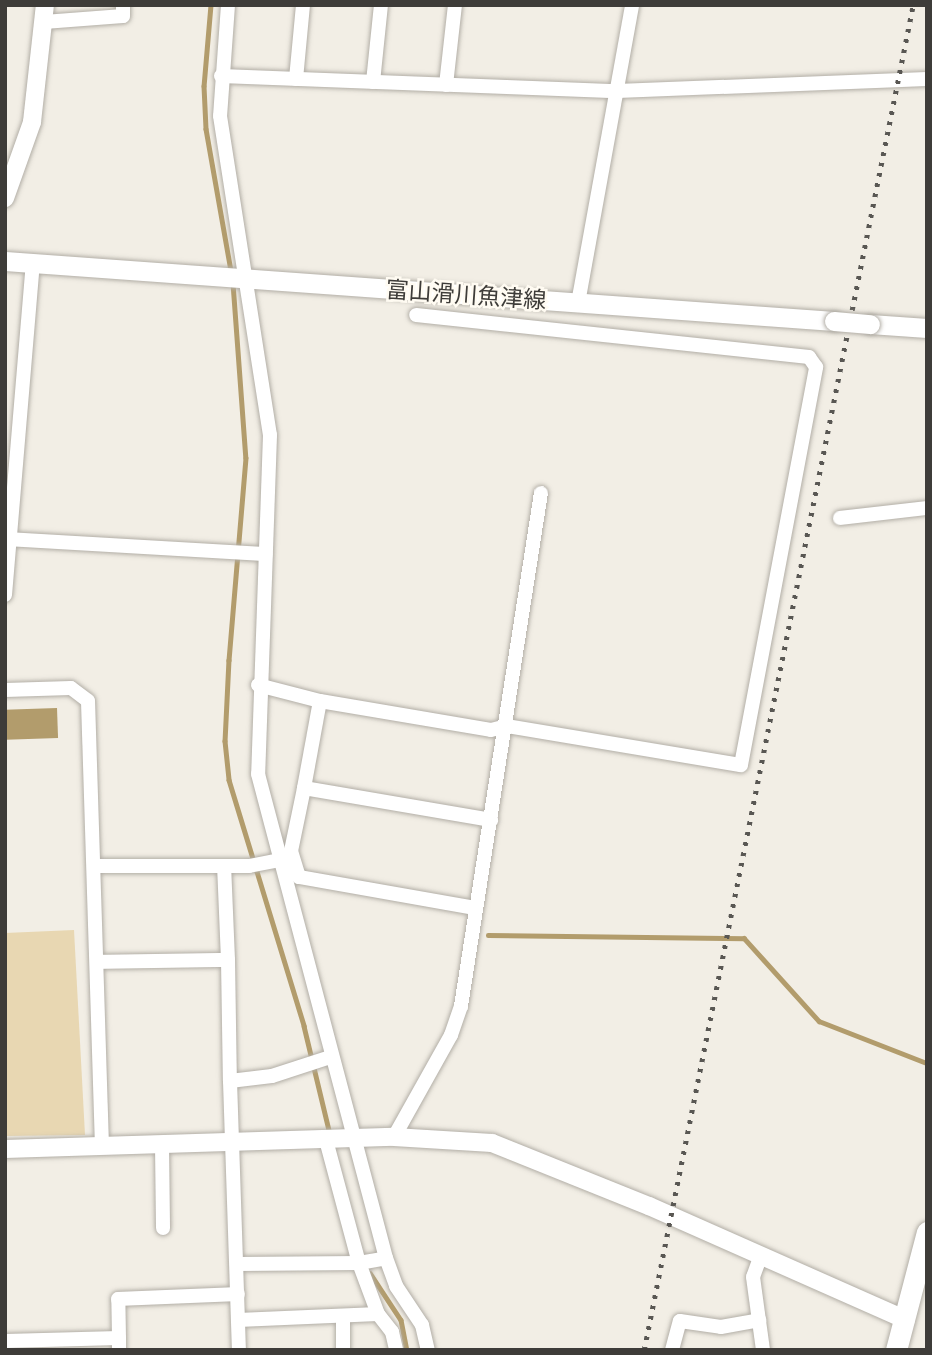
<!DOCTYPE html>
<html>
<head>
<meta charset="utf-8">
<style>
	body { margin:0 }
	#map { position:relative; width:932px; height:1355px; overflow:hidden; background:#f2eee5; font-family:Poppins,"Noto Sans JP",sans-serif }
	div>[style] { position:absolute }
	.green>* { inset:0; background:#e8d7b2 }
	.water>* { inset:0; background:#b29c6c; transform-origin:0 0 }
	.stream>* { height:4.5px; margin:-2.25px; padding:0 2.25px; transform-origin:2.25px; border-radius:2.25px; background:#b29c6c }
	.roads { filter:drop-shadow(0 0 2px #b2aea6) drop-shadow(0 0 2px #b2aea6) }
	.minor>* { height:14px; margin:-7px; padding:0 7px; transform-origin:7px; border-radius:7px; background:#fff }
	.tertiary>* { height:18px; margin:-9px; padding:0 9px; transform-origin:9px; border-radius:9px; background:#fff }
	.secondary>* { height:19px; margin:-9.5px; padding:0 9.5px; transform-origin:9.5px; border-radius:9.5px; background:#fff }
	.primary>* { height:21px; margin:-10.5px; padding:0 10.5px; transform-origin:10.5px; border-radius:10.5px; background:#fff }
	.rail>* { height:4.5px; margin-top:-2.25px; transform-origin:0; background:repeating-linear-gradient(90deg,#595753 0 3.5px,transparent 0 10.5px) }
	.bridges { filter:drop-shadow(0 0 2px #b2aea6) drop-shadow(0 0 2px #b2aea6) }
	.secondary-bridge>* { height:19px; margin:-9.5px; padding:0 9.5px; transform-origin:9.5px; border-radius:9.5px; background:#fff }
	span { translate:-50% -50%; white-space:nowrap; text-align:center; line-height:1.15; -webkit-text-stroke:5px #fffbf2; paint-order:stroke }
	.street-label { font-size:23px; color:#3e3c39 }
	.frame { position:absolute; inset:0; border:7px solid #3e3c39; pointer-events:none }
</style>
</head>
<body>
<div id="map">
	<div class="green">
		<i style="clip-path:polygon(74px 930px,85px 1135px,5px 1136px,5px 933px)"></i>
	</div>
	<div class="water">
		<i style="left:57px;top:708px;width:30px;height:52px;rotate:88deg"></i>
	</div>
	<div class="stream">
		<i style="left:211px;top:5px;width:81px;rotate:94.9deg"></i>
		<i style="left:204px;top:86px;width:43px;rotate:87.3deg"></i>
		<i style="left:206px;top:129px;width:144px;rotate:80deg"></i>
		<i style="left:233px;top:283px;width:175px;rotate:85.8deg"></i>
		<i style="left:246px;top:458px;width:203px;rotate:94.8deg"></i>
		<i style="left:229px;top:660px;width:81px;rotate:92.8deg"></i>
		<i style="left:225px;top:741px;width:39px;rotate:84deg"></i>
		<i style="left:229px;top:780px;width:257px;rotate:73deg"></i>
		<i style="left:304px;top:1026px;width:111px;rotate:76.5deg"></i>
		<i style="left:488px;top:935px;width:256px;rotate:0.7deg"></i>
		<i style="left:744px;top:938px;width:112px;rotate:47.9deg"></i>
		<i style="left:819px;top:1021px;width:113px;rotate:21.3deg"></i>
		<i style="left:370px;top:1273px;width:56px;rotate:56.6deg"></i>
		<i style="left:401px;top:1320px;width:31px;rotate:79deg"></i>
	</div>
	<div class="roads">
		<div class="minor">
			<i style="left:228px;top:5px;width:111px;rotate:94.1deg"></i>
			<i style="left:220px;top:116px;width:323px;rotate:81.1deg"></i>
			<i style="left:270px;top:435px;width:339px;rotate:92deg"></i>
			<i style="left:258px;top:774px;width:501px;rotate:75.19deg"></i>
			<i style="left:386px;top:1258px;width:30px;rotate:70deg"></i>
			<i style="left:396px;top:1286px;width:47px;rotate:56.3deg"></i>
			<i style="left:422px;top:1325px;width:26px;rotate:77deg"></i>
			<i style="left:44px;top:22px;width:79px;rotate:-4.3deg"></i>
			<i style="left:123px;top:16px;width:11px;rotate:-90deg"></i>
			<i style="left:221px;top:76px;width:396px;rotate:2.2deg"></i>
			<i style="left:617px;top:91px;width:310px;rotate:-2.2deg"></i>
			<i style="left:296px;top:79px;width:74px;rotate:-84.6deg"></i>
			<i style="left:373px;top:82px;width:77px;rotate:-84.1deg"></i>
			<i style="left:446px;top:85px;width:81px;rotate:-83.6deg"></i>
			<i style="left:578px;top:303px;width:303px;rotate:-79.7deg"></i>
			<i style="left:840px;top:518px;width:88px;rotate:-6.6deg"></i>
			<i style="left:5px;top:539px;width:261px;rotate:3.3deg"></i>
			<i style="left:5px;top:595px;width:333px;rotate:-85.2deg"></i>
			<i style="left:258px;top:685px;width:64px;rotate:14.5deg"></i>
			<i style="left:320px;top:701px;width:173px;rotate:9.6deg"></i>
			<i style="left:491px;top:730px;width:16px;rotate:-14deg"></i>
			<i style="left:507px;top:726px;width:237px;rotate:9.5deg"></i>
			<i style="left:741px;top:765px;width:405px;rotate:-79.3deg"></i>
			<i style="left:816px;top:367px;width:12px;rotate:-125deg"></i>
			<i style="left:809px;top:357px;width:395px;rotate:-173.9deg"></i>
			<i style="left:5px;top:690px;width:66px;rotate:-1.7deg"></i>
			<i style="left:71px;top:688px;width:21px;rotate:37deg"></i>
			<i style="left:88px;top:701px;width:446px;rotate:88.2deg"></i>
			<i style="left:304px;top:788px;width:88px;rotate:-79.6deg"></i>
			<i style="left:94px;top:866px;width:155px"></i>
			<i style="left:249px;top:866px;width:32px;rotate:-11deg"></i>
			<i style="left:475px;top:908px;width:179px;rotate:-170deg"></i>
			<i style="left:299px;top:877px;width:27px;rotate:-107deg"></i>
			<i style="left:291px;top:851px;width:64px;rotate:-78.3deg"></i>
			<i style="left:304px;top:788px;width:190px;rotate:9.7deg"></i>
			<i style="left:228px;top:960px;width:121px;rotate:89.1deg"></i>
			<i style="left:230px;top:1081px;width:42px;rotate:-6.8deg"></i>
			<i style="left:272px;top:1076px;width:61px;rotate:-18.1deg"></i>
			<i style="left:97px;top:962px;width:131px;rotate:-0.9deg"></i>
			<i style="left:228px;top:960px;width:94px;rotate:-92.4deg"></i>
			<i style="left:230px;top:1081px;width:269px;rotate:88.1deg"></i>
			<i style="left:394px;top:1137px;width:117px;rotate:-60.8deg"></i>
			<i style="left:451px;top:1035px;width:31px;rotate:-71deg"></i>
			<i style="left:461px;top:1006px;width:519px;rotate:-81.14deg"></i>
			<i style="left:326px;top:1140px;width:127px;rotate:75deg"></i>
			<i style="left:359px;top:1263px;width:54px;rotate:69.6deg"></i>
			<i style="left:162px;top:1145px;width:83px;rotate:89.3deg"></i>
			<i style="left:761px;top:1255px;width:23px;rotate:110deg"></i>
			<i style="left:753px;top:1277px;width:74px;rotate:82.2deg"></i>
			<i style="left:237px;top:1264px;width:122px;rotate:-0.5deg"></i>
			<i style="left:359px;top:1263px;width:27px;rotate:-10deg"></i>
			<i style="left:343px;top:1316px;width:34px;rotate:90deg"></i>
			<i style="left:238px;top:1320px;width:140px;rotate:-2.5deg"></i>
			<i style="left:378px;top:1314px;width:23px;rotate:52deg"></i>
			<i style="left:392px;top:1332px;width:18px;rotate:77deg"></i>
			<i style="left:119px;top:1338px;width:39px;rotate:-91deg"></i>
			<i style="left:118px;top:1299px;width:120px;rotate:-2.4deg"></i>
			<i style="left:5px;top:1341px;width:114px;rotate:-1.5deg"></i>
			<i style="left:119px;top:1338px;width:12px;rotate:90deg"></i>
			<i style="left:672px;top:1350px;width:30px;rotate:-75deg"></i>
			<i style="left:680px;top:1321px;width:41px;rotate:8.3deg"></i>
			<i style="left:721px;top:1327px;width:39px;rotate:-10deg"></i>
		</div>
		<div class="tertiary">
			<i style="left:5px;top:198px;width:81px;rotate:-70.4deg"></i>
			<i style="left:32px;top:122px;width:118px;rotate:-83.7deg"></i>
			<i style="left:5px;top:1149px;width:389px;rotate:-1.8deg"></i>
			<i style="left:394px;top:1137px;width:98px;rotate:3.5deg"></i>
			<i style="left:492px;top:1143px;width:169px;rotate:21.9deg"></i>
			<i style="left:649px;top:1206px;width:281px;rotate:23.9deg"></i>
		</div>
		<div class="secondary">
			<i style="left:5px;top:261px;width:831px;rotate:4.14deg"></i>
			<i style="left:870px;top:324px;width:57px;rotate:4deg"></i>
		</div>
		<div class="primary">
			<i style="left:896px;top:1350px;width:122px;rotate:-75.3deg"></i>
		</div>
	</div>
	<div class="rail">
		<i style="left:644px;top:1350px;width:1372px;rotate:-78.69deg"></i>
	</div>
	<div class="bridges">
		<div class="secondary-bridge">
			<i style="left:834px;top:321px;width:36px;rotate:5deg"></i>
		</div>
	</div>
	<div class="street-label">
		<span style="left:466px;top:295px;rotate:4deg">富山滑川魚津線</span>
	</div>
	<div class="frame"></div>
</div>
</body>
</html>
